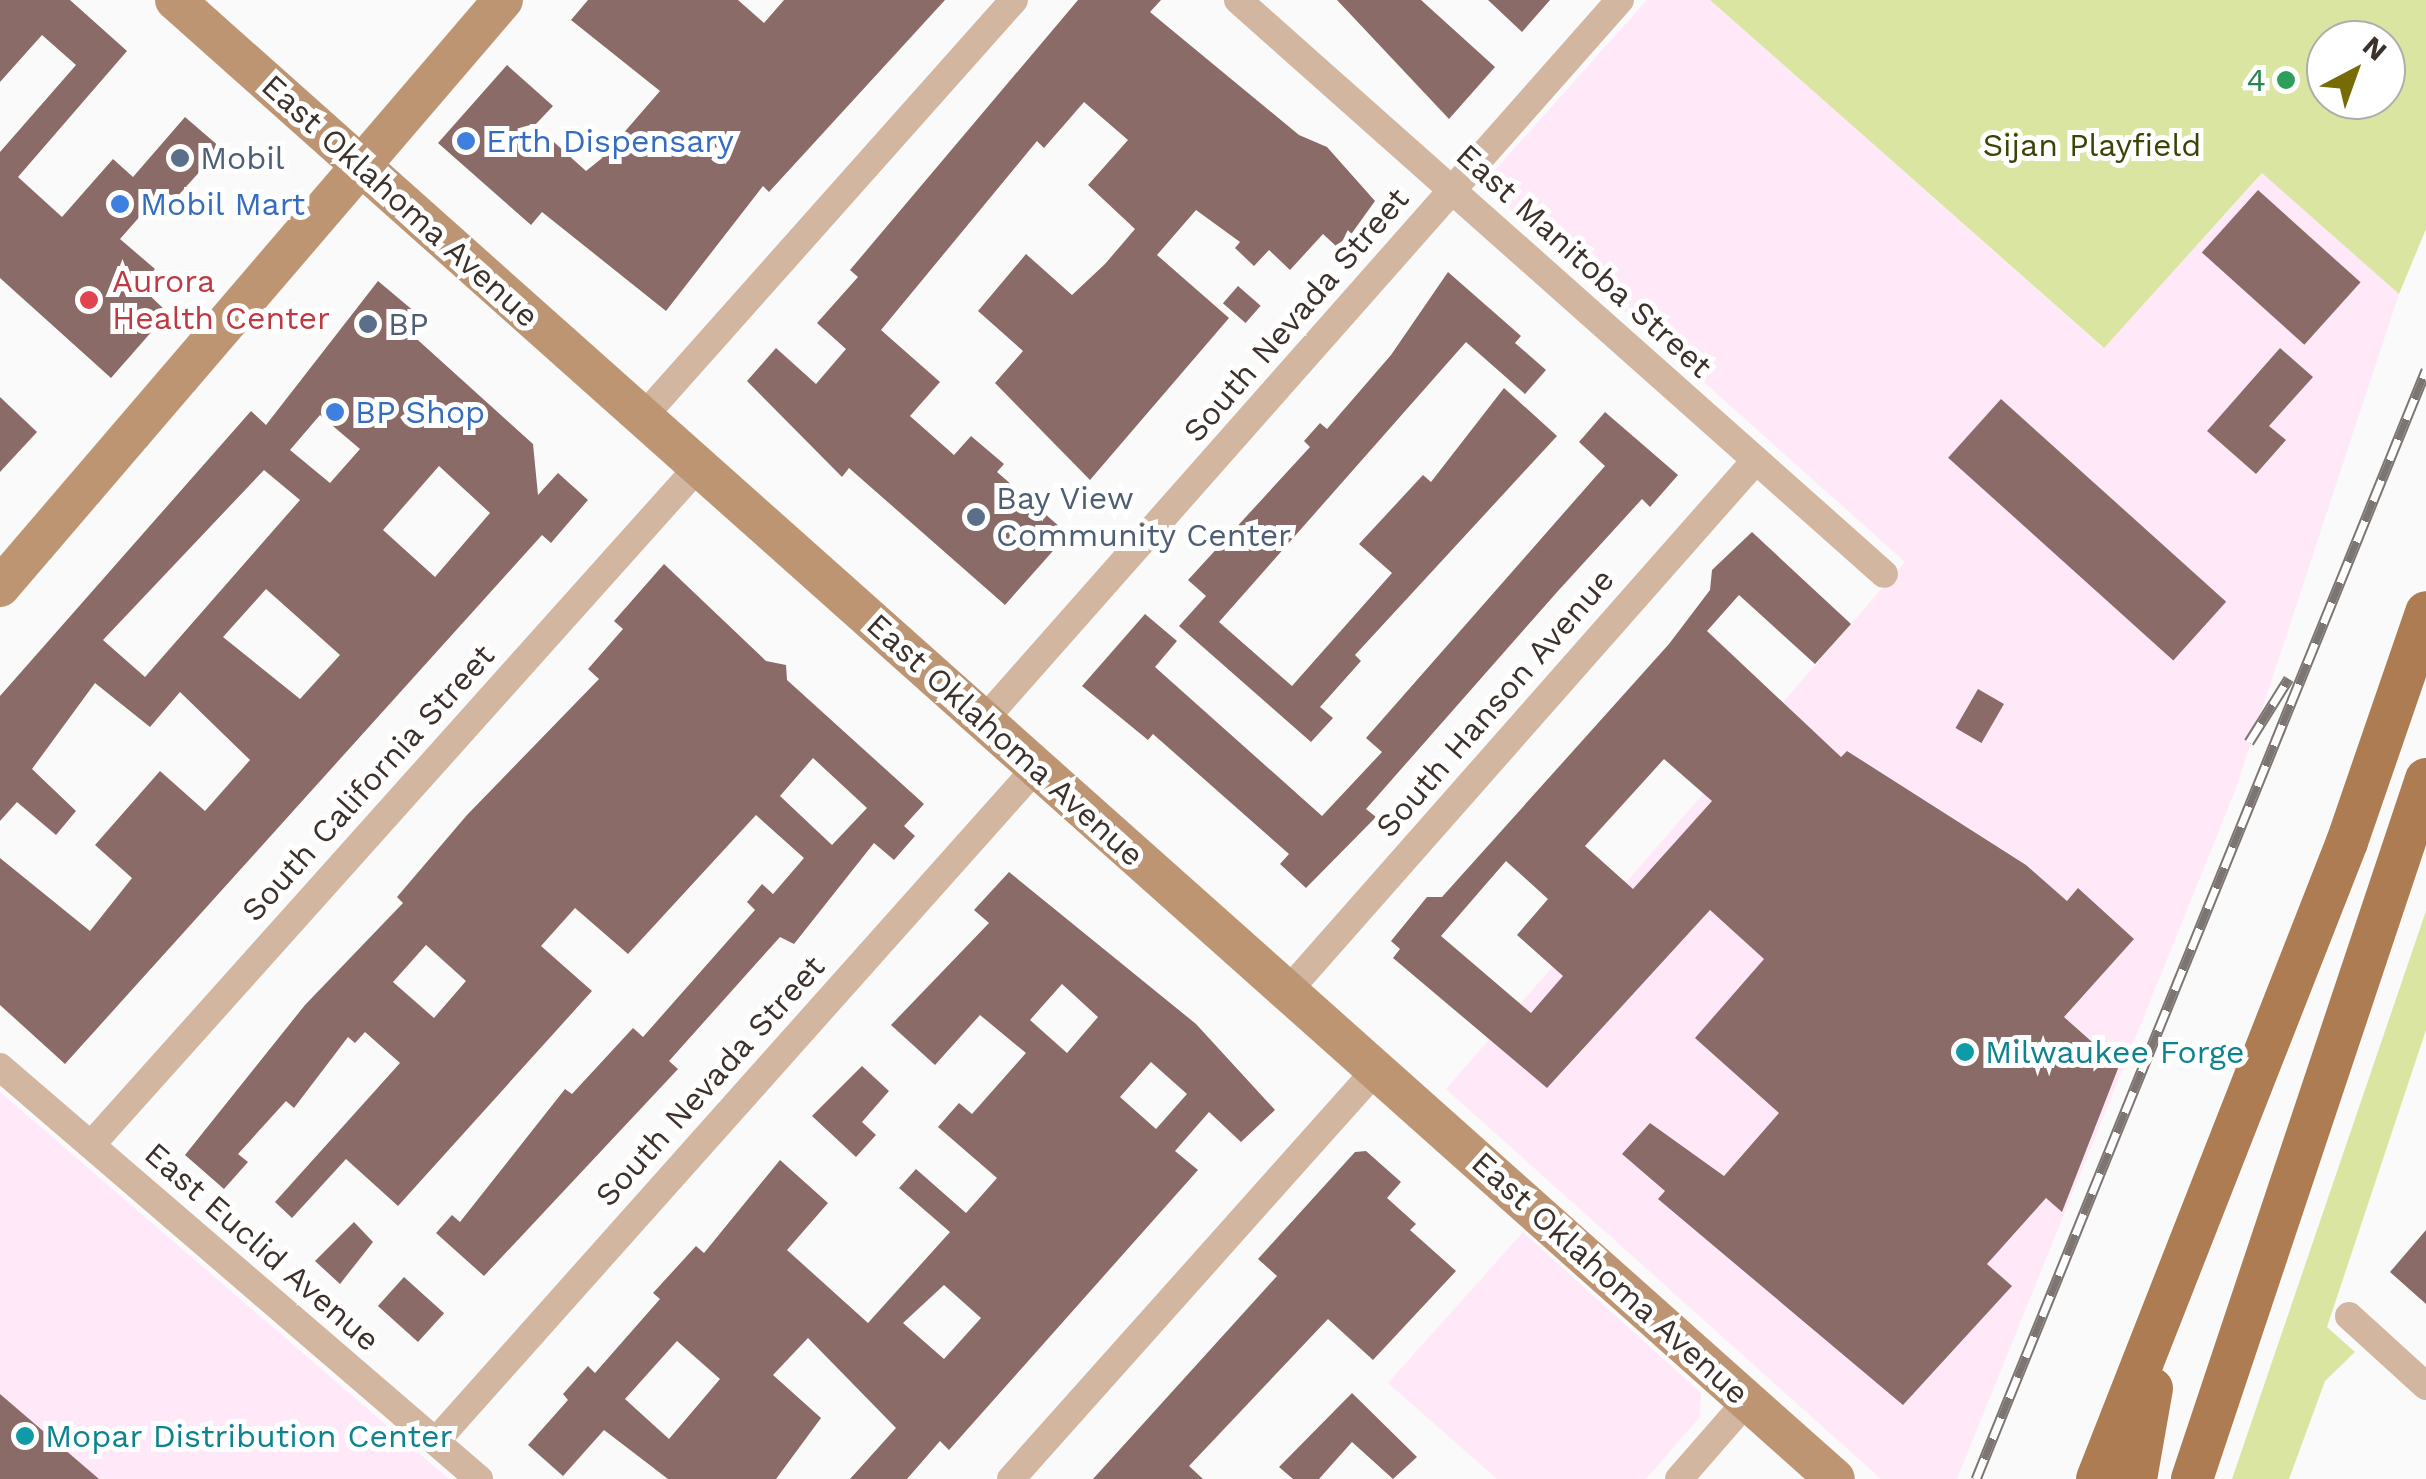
<!DOCTYPE html>
<html>
<head>
<meta charset="utf-8">
<style>
	body { margin:0 }
	#map { position:relative; width:2426px; height:1479px; overflow:hidden; background:#fafafa; font-family:"Work Sans",sans-serif }
	div>[style] { position:absolute }
	.industrial>* { inset:0; background:#ffe9f8 }
	.green>* { inset:0; background:#dae5a2 }
	.building>* { inset:0; background:#8b6b68; transform-origin:0 0 }
	.street>* { height:28px; margin:-14px; padding:0 14px; transform-origin:14px; border-radius:14px; background:#d2b6a0 }
	.secondary>* { height:40px; margin:-20px; padding:0 20px; transform-origin:20px; border-radius:20px; background:#bd9573 }
	.primary>* { height:42px; margin:-21px; padding:0 21px; transform-origin:21px; border-radius:21px; background:#ae7c52 }
	.rail>* { height:11px; margin-top:-5.5px; transform-origin:0; background:repeating-linear-gradient(90deg,#fff 0 22px,#7d7571 0 44px); box-sizing:border-box; border-block:2px solid #7d7571 }
	.dots>* { width:28px; height:28px; translate:-50% -50%; box-sizing:border-box; border:5px solid #fff; border-radius:50% }
	span { translate:-50% -50%; white-space:nowrap; text-align:center; line-height:1.15; -webkit-text-stroke:10px #fff; paint-order:stroke }
	.leisure-label { font-size:32px; color:#27864d }
	.right { translate:-100% -50%; text-align:right }
	.shop-label { font-size:32px; color:#366cbe }
	.left { translate:0 -50%; text-align:left }
	.park-label { font-size:32px; color:#3d4307 }
	.service-label { font-size:32px; color:#4e5e75 }
	.street-label { font-size:32px; color:#3d312b }
	.health-label { font-size:32px; color:#be3a42 }
	.culture-label { font-size:32px; color:#0d838f }
	.north { position:absolute; left:2306px; top:20px; width:100px; height:100px; box-sizing:border-box; background:#fff; border:2px solid #b1adaa; border-radius:50%; rotate:41deg; font-size:28px; font-weight:700; line-height:40px; text-align:center; color:#3d312b }
	.north::after { content:''; display:block; margin:auto; width:35px; height:45px; background:#766b04; clip-path:polygon(50% 0,100% 100%,50% 72%,0 100%) }
</style>
</head>
<body>
<div id="map">
	<div class="industrial">
		<i style="clip-path:polygon(1647px 0,1710px 0,2103px 348px,2263px 173px,2399px 294px,2235px 791px,1957px 1479px,1881px 1479px,1446px 1089px,1905px 562px,1490px 191px,1493px 172px)"></i>
		<i style="clip-path:polygon(0 1092px,449px 1479px,0 1479px)"></i>
		<i style="clip-path:polygon(1523px 1232px,1701px 1393px,1700px 1417px,1646px 1479px,1497px 1479px,1388px 1383px)"></i>
	</div>
	<div class="green">
		<i style="clip-path:polygon(evenodd,1710px 0,2426px 0,2426px 229px,2399px 294px,2262px 173px,2104px 348px,1710px 0,2326px 40px,2386px 40px,2386px 100px,2326px 100px,2326px 40px)"></i>
		<i style="clip-path:polygon(2426px 911px,2426px 1030px,2327px 1327px,2355px 1352px,2325px 1381px,2289px 1479px,2232px 1479px)"></i>
	</div>
	<div class="building">
		<i style="clip-path:polygon(0 0,70px 0,127px 51px,18px 177px,62px 217px,113px 159px,133px 177px,185px 117px,221px 148px,175px 199px,164px 189px,120px 239px,155px 269px,140px 286px,168px 313px,111px 378px,0 278px,0 152px,76px 65px,42px 35px,0 82px)"></i>
		<i style="clip-path:polygon(588px 0,738px 0,764px 23px,784px 0,945px 0,769px 192px,763px 186px,666px 311px,542px 212px,531px 225px,438px 143px,507px 65px,553px 106px,535px 125px,586px 171px,601px 159px,660px 91px,571px 20px)"></i>
		<i style="clip-path:polygon(1078px 0,1161px 0,1150px 12px,1299px 135px,1327px 147px,1375px 201px,1352px 233px,1336px 246px,1323px 234px,1290px 270px,1269px 250px,1254px 266px,1235px 248px,1240px 242px,1196px 210px,1157px 255px,1229px 318px,1090px 480px,995px 383px,1023px 351px,978px 311px,1026px 254px,1072px 295px,1105px 264px,1135px 229px,1088px 185px,1128px 140px,1084px 102px,1044px 148px,1037px 141px,881px 330px,940px 382px,910px 416px,954px 455px,971px 436px,1004px 464px,997px 472px,1068px 534px,1005px 605px,849px 468px,842px 477px,747px 381px,776px 348px,816px 384px,846px 349px,817px 323px,858px 277px,850px 270px)"></i>
		<i style="clip-path:polygon(1337px 0,1421px 0,1495px 67px,1449px 119px)"></i>
		<i style="clip-path:polygon(1488px 0,1550px 0,1522px 32px)"></i>
		<i style="left:2258px;top:190px;width:138px;height:84px;rotate:42deg"></i>
		<i style="clip-path:polygon(1448px 272px,1521px 336px,1515px 343px,1546px 370px,1525px 394px,1466px 342px,1219px 622px,1292px 686px,1392px 573px,1359px 544px,1423px 475px,1431px 482px,1504px 388px,1557px 436px,1355px 655px,1361px 661px,1320px 707px,1333px 718px,1311px 742px,1179px 626px,1206px 596px,1188px 580px,1310px 447px,1304px 441px,1320px 423px,1327px 429px,1391px 355px)"></i>
		<i style="clip-path:polygon(evenodd,378px 281px,422px 318px,409px 332px,533px 444px,538px 495px,558px 473px,588px 500px,551px 543px,542px 535px,65px 1064px,0 1005px,0 858px,90px 931px,132px 878px,95px 845px,160px 771px,205px 811px,250px 760px,180px 692px,150px 727px,95px 683px,32px 769px,76px 811px,56px 835px,17px 802px,0 821px,0 696px,251px 411px,266px 425px,378px 281px,320px 415px,360px 449px,330px 483px,290px 450px,320px 415px,378px 281px,439px 466px,490px 513px,435px 577px,383px 530px,439px 466px,378px 281px,264px 470px,300px 500px,145px 677px,103px 640px,264px 470px,378px 281px,266px 589px,340px 655px,300px 699px,223px 637px,266px 589px)"></i>
		<i style="left:1238px;top:286px;width:30px;height:23px;rotate:41deg"></i>
		<i style="clip-path:polygon(2280px 348px,2313px 377px,2269px 426px,2286px 440px,2256px 474px,2207px 431px)"></i>
		<i style="clip-path:polygon(0 397px,37px 432px,0 472px)"></i>
		<i style="left:2001px;top:399px;width:303px;height:79px;rotate:42deg"></i>
		<i style="clip-path:polygon(1605px 412px,1678px 475px,1650px 507px,1642px 499px,1558px 591px,1366px 809px,1376px 817px,1306px 888px,1280px 864px,1289px 854px,1153px 734px,1148px 740px,1082px 686px,1145px 614px,1177px 641px,1155px 667px,1322px 816px,1382px 752px,1366px 738px,1605px 466px,1579px 442px)"></i>
		<i style="clip-path:polygon(evenodd,1752px 532px,1851px 624px,1815px 664px,1739px 595px,1707px 631px,1841px 757px,1847px 751px,2026px 865px,2067px 901px,2078px 888px,2134px 939px,2064px 1017px,2119px 1066px,2062px 1212px,2046px 1198px,1987px 1264px,2012px 1286px,1903px 1405px,1658px 1199px,1665px 1191px,1622px 1154px,1650px 1123px,1724px 1176px,1779px 1113px,1695px 1038px,1764px 959px,1710px 910px,1547px 1088px,1393px 958px,1400px 949px,1391px 941px,1427px 897px,1442px 897px,1669px 644px,1710px 590px,1712px 570px,1752px 532px,1664px 759px,1712px 801px,1633px 889px,1585px 846px,1664px 759px,1752px 532px,1506px 861px,1548px 899px,1517px 935px,1563px 976px,1531px 1013px,1441px 936px,1506px 861px)"></i>
		<i style="clip-path:polygon(evenodd,664px 564px,766px 661px,786px 665px,787px 680px,924px 804px,904px 826px,915px 836px,894px 860px,874px 843px,794px 944px,780px 937px,669px 1061px,678px 1069px,484px 1276px,436px 1233px,452px 1215px,460px 1222px,565px 1089px,572px 1094px,633px 1028px,643px 1037px,755px 910px,747px 902px,762px 884px,773px 894px,804px 858px,756px 815px,628px 954px,575px 908px,541px 946px,592px 991px,398px 1206px,346px 1159px,292px 1218px,275px 1202px,400px 1063px,365px 1032px,355px 1043px,348px 1037px,294px 1108px,286px 1101px,238px 1154px,248px 1162px,224px 1189px,185px 1155px,305px 1005px,403px 903px,397px 897px,467px 815px,599px 679px,588px 669px,623px 629px,614px 621px,664px 564px,813px 758px,867px 808px,832px 845px,780px 796px,813px 758px,664px 564px,426px 945px,466px 981px,434px 1018px,393px 982px,426px 945px)"></i>
		<i style="left:1978px;top:689px;width:30px;height:45px;rotate:30deg"></i>
		<i style="clip-path:polygon(evenodd,1009px 872px,1196px 1024px,1275px 1110px,1241px 1142px,1209px 1112px,1175px 1151px,1198px 1170px,949px 1450px,940px 1441px,907px 1479px,850px 1479px,896px 1428px,808px 1338px,773px 1375px,821px 1418px,776px 1479px,668px 1479px,604px 1430px,563px 1476px,528px 1445px,568px 1400px,563px 1394px,588px 1366px,595px 1373px,660px 1299px,653px 1293px,696px 1246px,704px 1253px,780px 1160px,828px 1203px,787px 1250px,868px 1323px,950px 1232px,899px 1188px,916px 1169px,966px 1213px,997px 1178px,938px 1127px,959px 1103px,972px 1114px,1026px 1053px,980px 1015px,935px 1065px,891px 1025px,989px 923px,974px 910px,1009px 872px,1062px 984px,1098px 1017px,1067px 1053px,1030px 1020px,1062px 984px,1009px 872px,1151px 1062px,1187px 1094px,1156px 1129px,1120px 1097px,1151px 1062px,1009px 872px,944px 1285px,981px 1318px,944px 1359px,903px 1323px,944px 1285px,1009px 872px,677px 1341px,720px 1379px,669px 1439px,625px 1399px,677px 1341px)"></i>
		<i style="clip-path:polygon(862px 1066px,889px 1091px,862px 1122px,876px 1135px,856px 1157px,812px 1116px)"></i>
		<i style="clip-path:polygon(1366px 1151px,1401px 1182px,1387px 1198px,1416px 1224px,1410px 1230px,1456px 1271px,1373px 1360px,1328px 1319px,1189px 1466px,1203px 1479px,1093px 1479px,1277px 1276px,1258px 1259px,1355px 1152px)"></i>
		<i style="clip-path:polygon(354px 1222px,373px 1242px,340px 1284px,315px 1261px)"></i>
		<i style="clip-path:polygon(2426px 1230px,2426px 1304px,2390px 1272px)"></i>
		<i style="left:404px;top:1277px;width:54px;height:39px;rotate:42deg"></i>
		<i style="clip-path:polygon(1352px 1393px,1417px 1457px,1393px 1479px,1352px 1442px,1319px 1479px,1293px 1479px,1279px 1467px)"></i>
		<i style="clip-path:polygon(0 1394px,99px 1479px,0 1479px)"></i>
	</div>
	<div class="street">
		<i style="left:1238px;top:0;width:864px;rotate:41.62deg"></i>
		<i style="left:643px;top:417px;width:558px;rotate:-48.34deg"></i>
		<i style="left:983px;top:721px;width:962px;rotate:-48.54deg"></i>
		<i style="left:1287px;top:992px;width:709px;rotate:-48.6deg"></i>
		<i style="left:0;top:1067px;width:632px;rotate:40.7deg"></i>
		<i style="left:91px;top:1145px;width:910px;rotate:-48.16deg"></i>
		<i style="left:2349px;top:1316px;width:104px;rotate:42.3deg"></i>
		<i style="left:436px;top:1441px;width:902px;rotate:-48.28deg"></i>
		<i style="left:1011px;top:1479px;width:548px;rotate:-48.25deg"></i>
		<i style="left:1679px;top:1479px;width:103px;rotate:-48.9deg"></i>
	</div>
	<div class="secondary">
		<i style="left:175px;top:0;width:2223px;rotate:41.7deg"></i>
		<i style="left:0;top:587px;width:773px;rotate:-49.41deg"></i>
	</div>
	<div class="primary">
		<i style="left:2097px;top:1479px;width:684px;rotate:-68.57deg"></i>
		<i style="left:2347px;top:842px;width:243px;rotate:-71deg"></i>
		<i style="left:2136px;top:1479px;width:92px;rotate:-80deg"></i>
		<i style="left:2192px;top:1479px;width:738px;rotate:-71.52deg"></i>
	</div>
	<div class="rail">
		<i style="left:2249px;top:742px;width:75px;rotate:-58deg"></i>
		<i style="left:1976px;top:1479px;width:1197px;rotate:-67.91deg"></i>
	</div>
	<div class="dots">
		<i style="left:2286px;top:80px;background:#2e9e5b"></i>
		<i style="left:466px;top:141px;background:#3f7fe0"></i>
		<i style="left:180px;top:158px;background:#5c6f8a"></i>
		<i style="left:120px;top:204px;background:#3f7fe0"></i>
		<i style="left:89px;top:300px;background:#e0444e"></i>
		<i style="left:368px;top:324px;background:#5c6f8a"></i>
		<i style="left:335px;top:412px;background:#3f7fe0"></i>
		<i style="left:976px;top:517px;background:#5c6f8a"></i>
		<i style="left:1965px;top:1052px;background:#0f9aa8"></i>
		<i style="left:25px;top:1436px;background:#0f9aa8"></i>
	</div>
	<div class="leisure-label">
		<span class="right" style="left:2266px;top:80px">4</span>
	</div>
	<div class="shop-label">
		<span class="left" style="left:486px;top:141px">Erth Dispensary</span>
		<span class="left" style="left:140px;top:204px">Mobil Mart</span>
		<span class="left" style="left:355px;top:412px">BP Shop</span>
	</div>
	<div class="park-label">
		<span style="left:2092px;top:145px">Sijan Playfield</span>
	</div>
	<div class="service-label">
		<span class="left" style="left:200px;top:158px">Mobil</span>
		<span class="left" style="left:388px;top:324px">BP</span>
		<span class="left" style="left:996px;top:517px">Bay View<br>Community Center</span>
	</div>
	<div class="street-label">
		<span style="left:400px;top:201px;rotate:42deg">East Oklahoma Avenue</span>
		<span style="left:1584px;top:261px;rotate:42deg">East Manitoba Street</span>
		<span style="left:1296px;top:315px;rotate:-49deg">South Nevada Street</span>
		<span style="left:1495px;top:703px;rotate:-49deg">South Hanson Avenue</span>
		<span style="left:1005px;top:740px;rotate:42deg">East Oklahoma Avenue</span>
		<span style="left:368px;top:783px;rotate:-48deg">South California Street</span>
		<span style="left:710px;top:1081px;rotate:-48deg">South Nevada Street</span>
		<span style="left:262px;top:1247px;rotate:41deg">East Euclid Avenue</span>
		<span style="left:1610px;top:1278px;rotate:42deg">East Oklahoma Avenue</span>
	</div>
	<div class="health-label">
		<span class="left" style="left:112px;top:300px">Aurora<br>Health Center</span>
	</div>
	<div class="culture-label">
		<span class="left" style="left:1985px;top:1052px">Milwaukee Forge</span>
		<span class="left" style="left:45px;top:1436px">Mopar Distribution Center</span>
	</div>
	<div class="north">N</div>
</div>
</body>
</html>
